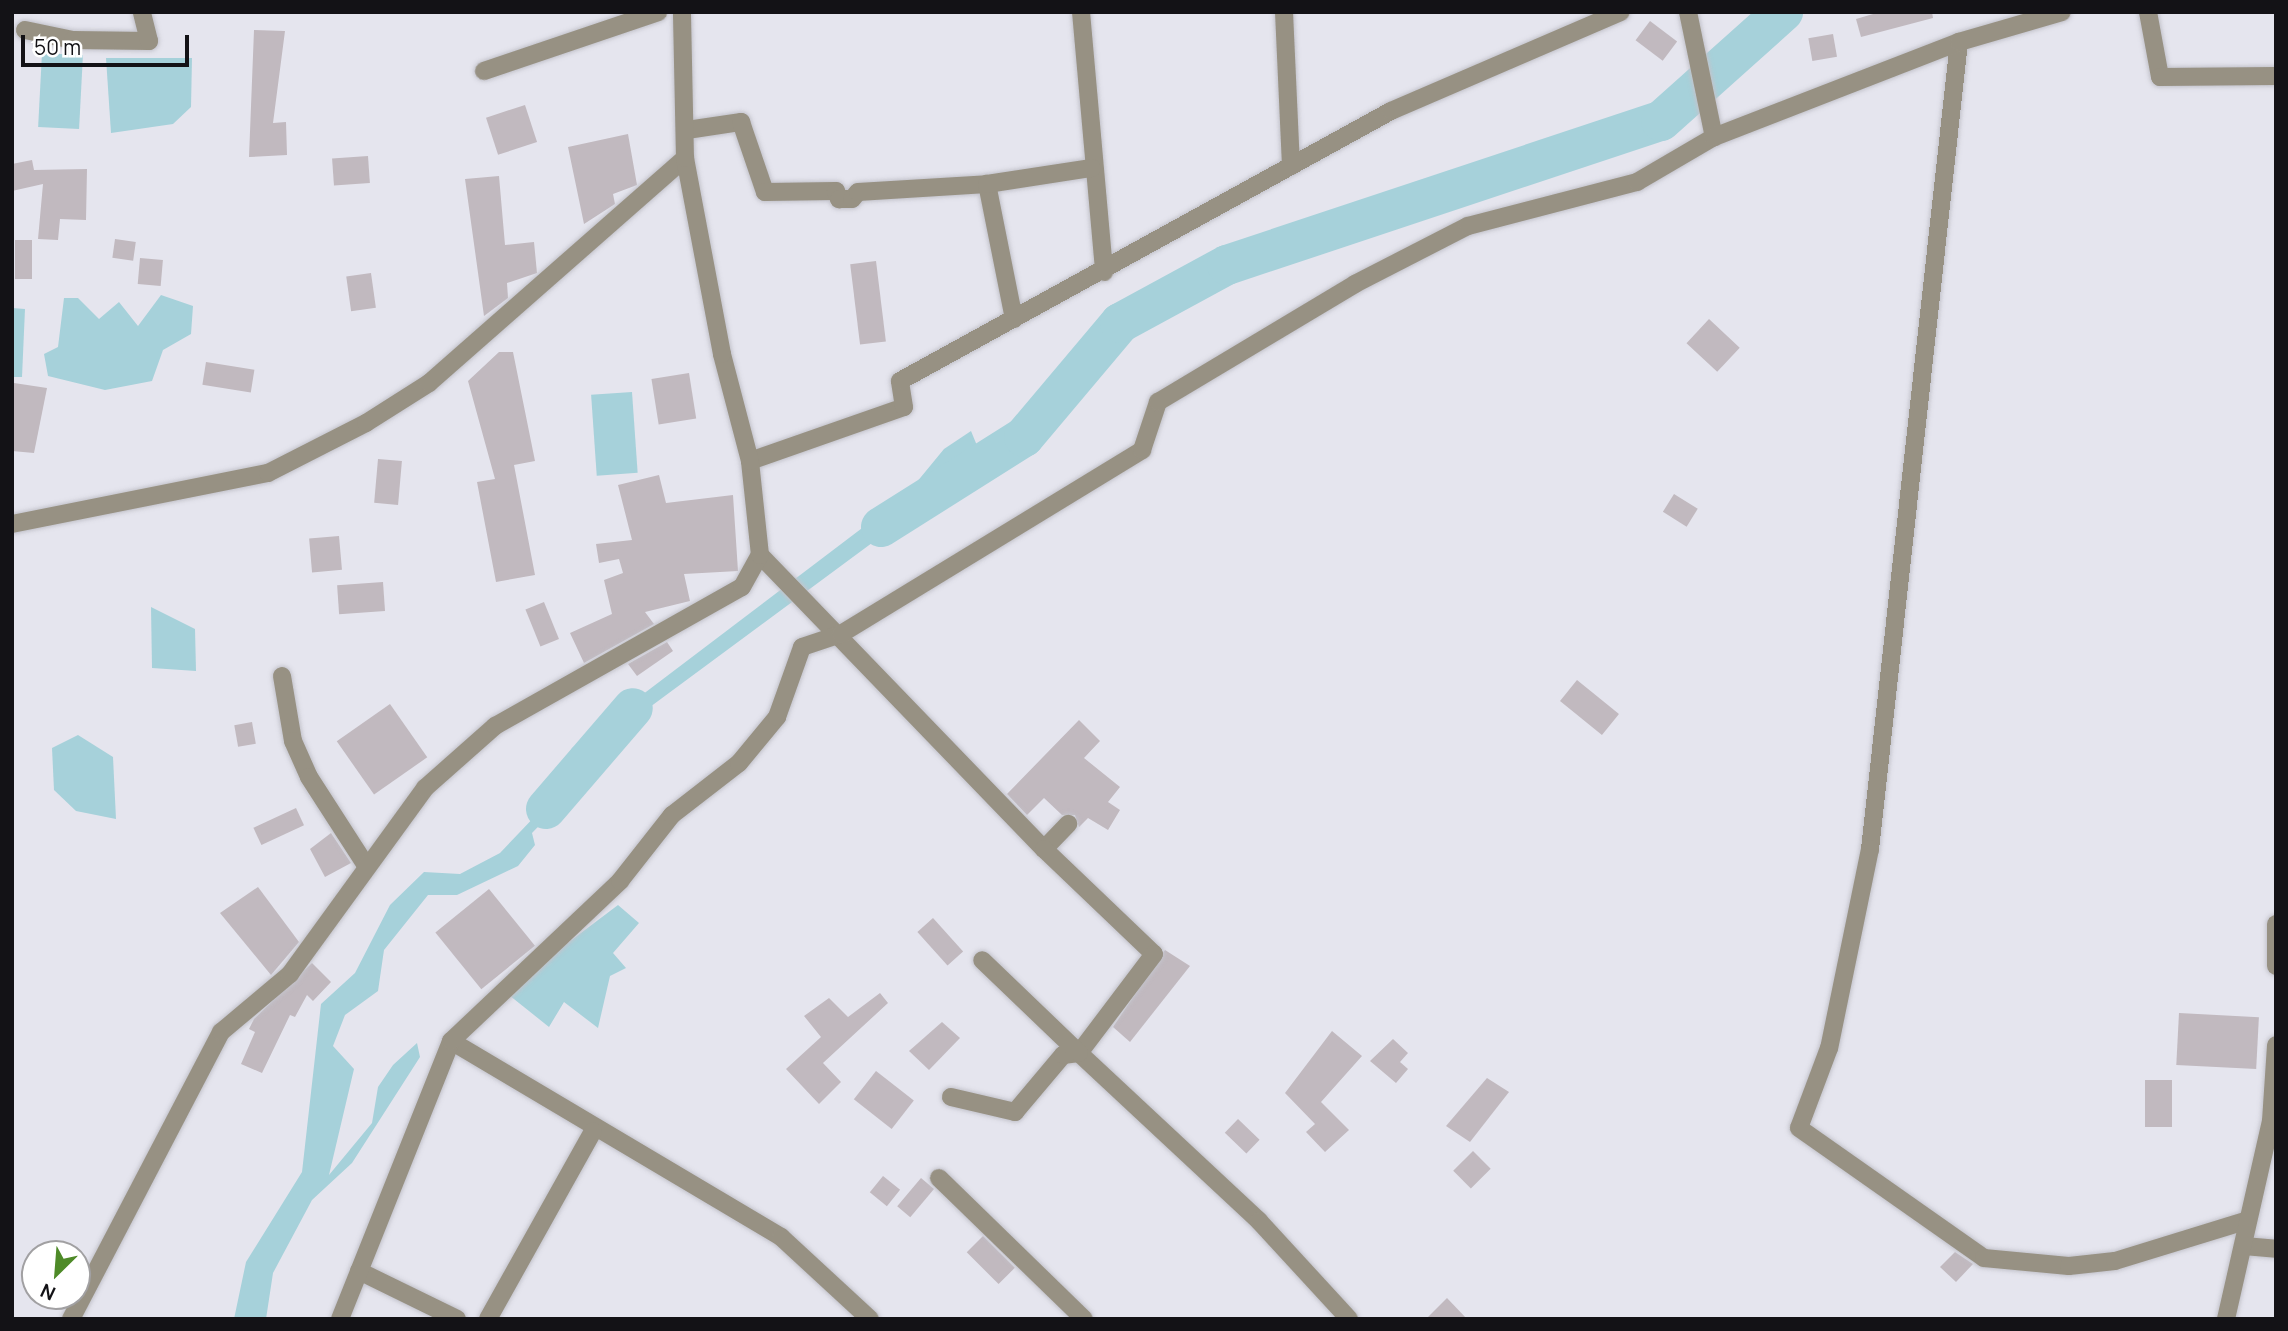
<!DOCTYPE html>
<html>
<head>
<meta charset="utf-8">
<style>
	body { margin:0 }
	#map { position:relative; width:2288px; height:1331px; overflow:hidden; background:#e5e5ee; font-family:Manrope,sans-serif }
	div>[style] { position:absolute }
	.water>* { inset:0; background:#a6d1da; transform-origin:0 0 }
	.river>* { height:40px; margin:-20px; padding:0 20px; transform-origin:20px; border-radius:20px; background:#a6d1da }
	.building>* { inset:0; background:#c1b9bf; transform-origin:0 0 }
	.roads { filter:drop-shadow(0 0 2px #c3c3cb) drop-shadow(0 0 2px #c3c3cb) }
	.minor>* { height:18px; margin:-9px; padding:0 9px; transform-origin:9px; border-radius:9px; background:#979183 }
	span { translate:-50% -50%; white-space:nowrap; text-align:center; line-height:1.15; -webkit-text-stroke:5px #fff; paint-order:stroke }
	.frame { position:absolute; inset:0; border:14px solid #131216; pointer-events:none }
	.north { position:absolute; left:21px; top:1240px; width:70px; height:70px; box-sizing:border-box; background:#fff; border:2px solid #a1a0a2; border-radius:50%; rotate:205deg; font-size:19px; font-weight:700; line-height:28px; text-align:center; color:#131216 }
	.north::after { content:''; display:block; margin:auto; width:24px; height:32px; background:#4e8a28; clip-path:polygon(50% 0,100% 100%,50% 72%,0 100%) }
	.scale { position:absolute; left:21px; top:35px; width:168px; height:32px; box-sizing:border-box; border:4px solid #131216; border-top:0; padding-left:9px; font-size:21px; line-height:24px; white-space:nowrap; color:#131216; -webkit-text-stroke:5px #fff; paint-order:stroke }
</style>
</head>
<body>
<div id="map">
	<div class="water">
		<i style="left:42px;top:53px;width:41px;height:74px;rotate:3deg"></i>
		<i style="clip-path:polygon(106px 58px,192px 58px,191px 107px,173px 124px,111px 133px)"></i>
		<i style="clip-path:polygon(161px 295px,193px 306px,191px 334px,163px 350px,152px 381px,105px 390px,48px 376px,44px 354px,58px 347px,64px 298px,78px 298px,99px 319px,119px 302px,138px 326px)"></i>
		<i style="clip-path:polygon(12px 308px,25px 309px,22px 377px,12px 377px)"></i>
		<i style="left:632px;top:392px;width:81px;height:41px;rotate:86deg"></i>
		<i style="clip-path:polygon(971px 431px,978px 448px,954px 461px,922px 506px,585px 755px,569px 795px,532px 833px,535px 845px,518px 866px,457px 895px,428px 895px,384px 950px,378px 991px,345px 1015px,333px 1046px,354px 1069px,329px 1175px,372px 1123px,378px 1087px,393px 1065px,417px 1043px,420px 1057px,352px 1163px,312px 1200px,273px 1273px,266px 1319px,234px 1319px,246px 1262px,302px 1172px,321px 1004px,355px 973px,390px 905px,424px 872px,460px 874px,500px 853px,540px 811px,572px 748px,907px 494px,944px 449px)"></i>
		<i style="clip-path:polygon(151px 607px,195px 629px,196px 671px,152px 668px)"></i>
		<i style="clip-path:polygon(78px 735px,113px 757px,116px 819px,76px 811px,54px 790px,52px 748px)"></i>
		<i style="clip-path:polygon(618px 905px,639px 923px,613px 953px,626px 968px,610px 976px,598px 1028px,564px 1002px,549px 1027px,504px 991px)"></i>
	</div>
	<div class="river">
		<i style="left:881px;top:527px;width:169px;rotate:-32.2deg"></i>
		<i style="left:1024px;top:437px;width:149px;rotate:-49.9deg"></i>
		<i style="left:1120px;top:323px;width:122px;rotate:-28.5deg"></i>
		<i style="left:1227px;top:265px;width:457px;rotate:-18.4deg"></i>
		<i style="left:1661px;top:121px;width:164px;rotate:-41.8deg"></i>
		<i style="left:546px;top:809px;width:133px;rotate:-49.3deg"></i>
	</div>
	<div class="building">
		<i style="clip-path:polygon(1880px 12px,1932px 12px,1933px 18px,1861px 37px,1856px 19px)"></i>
		<i style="left:1650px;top:21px;width:34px;height:24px;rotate:37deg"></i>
		<i style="clip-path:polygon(254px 30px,285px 31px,273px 123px,286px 122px,287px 155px,249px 157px)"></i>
		<i style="left:1833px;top:34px;width:23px;height:25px;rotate:80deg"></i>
		<i style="left:525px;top:105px;width:39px;height:41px;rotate:72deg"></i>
		<i style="clip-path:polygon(628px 134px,637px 185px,613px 194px,615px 204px,584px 224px,568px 147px)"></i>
		<i style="left:368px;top:156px;width:27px;height:36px;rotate:86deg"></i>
		<i style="clip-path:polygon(32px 160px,34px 170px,87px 169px,86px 220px,60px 219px,58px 240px,38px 239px,43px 184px,12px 191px,12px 164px)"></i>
		<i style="clip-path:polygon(499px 176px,505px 245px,534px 242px,537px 273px,507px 283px,508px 298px,484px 316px,465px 179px)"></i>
		<i style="left:115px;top:239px;width:21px;height:19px;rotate:8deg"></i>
		<i style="left:15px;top:240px;width:17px;height:39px"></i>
		<i style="left:140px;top:258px;width:23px;height:26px;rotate:5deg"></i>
		<i style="left:876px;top:261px;width:81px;height:26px;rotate:83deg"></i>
		<i style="left:371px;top:273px;width:35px;height:25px;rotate:82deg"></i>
		<i style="left:1709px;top:319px;width:42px;height:33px;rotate:43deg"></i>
		<i style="clip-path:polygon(499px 352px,513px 352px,535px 461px,514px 465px,535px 575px,496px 582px,477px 482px,495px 479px,468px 381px)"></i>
		<i style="left:206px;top:362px;width:49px;height:23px;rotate:9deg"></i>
		<i style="left:689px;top:373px;width:46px;height:38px;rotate:81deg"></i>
		<i style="clip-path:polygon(14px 383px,47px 388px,34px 453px,12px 451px)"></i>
		<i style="left:378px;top:459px;width:24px;height:44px;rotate:5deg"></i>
		<i style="clip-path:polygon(659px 475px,666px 503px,733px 495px,738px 571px,684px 574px,690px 601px,645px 612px,654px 624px,584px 663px,570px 633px,612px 614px,604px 580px,623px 573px,619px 559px,599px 563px,596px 544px,632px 540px,618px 485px)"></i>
		<i style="left:1674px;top:494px;width:28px;height:21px;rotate:32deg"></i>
		<i style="left:339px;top:536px;width:34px;height:30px;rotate:85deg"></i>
		<i style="left:383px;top:582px;width:29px;height:46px;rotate:86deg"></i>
		<i style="left:544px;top:602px;width:40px;height:20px;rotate:68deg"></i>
		<i style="clip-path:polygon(667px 642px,673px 651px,637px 676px,628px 664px)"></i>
		<i style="left:1577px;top:680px;width:54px;height:27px;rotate:39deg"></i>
		<i style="left:390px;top:704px;width:65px;height:65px;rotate:55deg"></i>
		<i style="clip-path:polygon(1079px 720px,1100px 741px,1084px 758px,1120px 787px,1108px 802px,1120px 810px,1108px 830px,1088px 818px,1079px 827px,1075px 815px,1062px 815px,1044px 798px,1027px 815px,1007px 794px)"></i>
		<i style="left:252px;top:722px;width:22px;height:18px;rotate:80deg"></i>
		<i style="left:296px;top:808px;width:19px;height:47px;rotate:65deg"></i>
		<i style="clip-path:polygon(331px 833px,351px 863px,325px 877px,310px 849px)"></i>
		<i style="clip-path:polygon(258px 887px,299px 942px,271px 975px,220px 913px)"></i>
		<i style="left:489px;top:889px;width:73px;height:69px;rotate:51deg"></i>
		<i style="left:933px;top:918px;width:45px;height:21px;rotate:48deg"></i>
		<i style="clip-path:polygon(1165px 950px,1190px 966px,1130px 1042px,1113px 1027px)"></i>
		<i style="clip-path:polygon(312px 963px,331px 982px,313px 1001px,307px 995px,295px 1017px,290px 1015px,262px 1073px,241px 1064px,255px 1032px,249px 1029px,254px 1019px)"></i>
		<i style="clip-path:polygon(880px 993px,888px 1003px,823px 1063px,841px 1082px,819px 1104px,786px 1069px,821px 1037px,804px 1016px,829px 998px,848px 1017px)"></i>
		<i style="left:2179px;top:1013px;width:80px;height:52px;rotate:3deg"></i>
		<i style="clip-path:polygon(942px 1022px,960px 1038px,929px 1070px,909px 1051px)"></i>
		<i style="clip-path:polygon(1332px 1031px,1362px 1056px,1321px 1102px,1349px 1130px,1325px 1152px,1306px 1132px,1315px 1124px,1285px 1093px)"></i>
		<i style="clip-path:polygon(1393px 1039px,1408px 1053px,1400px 1062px,1408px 1069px,1396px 1083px,1370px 1061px)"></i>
		<i style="left:876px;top:1071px;width:48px;height:36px;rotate:38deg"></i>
		<i style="clip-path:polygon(1487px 1078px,1509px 1092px,1470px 1142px,1446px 1126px)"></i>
		<i style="left:2172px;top:1080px;width:47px;height:27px;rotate:90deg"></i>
		<i style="left:1238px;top:1119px;width:30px;height:19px;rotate:44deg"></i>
		<i style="left:1473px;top:1151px;width:25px;height:28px;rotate:45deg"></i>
		<i style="left:883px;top:1176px;width:22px;height:21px;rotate:39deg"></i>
		<i style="left:921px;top:1178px;width:17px;height:37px;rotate:40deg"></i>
		<i style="left:983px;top:1236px;width:45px;height:23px;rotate:45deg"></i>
		<i style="clip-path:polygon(1955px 1252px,1973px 1264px,1956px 1282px,1940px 1267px)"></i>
		<i style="clip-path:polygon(1447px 1298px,1467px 1319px,1426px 1319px)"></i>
	</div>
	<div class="roads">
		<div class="minor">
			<i style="left:1081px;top:12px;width:261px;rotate:84.9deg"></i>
			<i style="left:1284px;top:12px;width:154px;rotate:87.4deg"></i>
			<i style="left:1688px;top:12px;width:128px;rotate:78.3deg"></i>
			<i style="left:2148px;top:12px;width:66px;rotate:79.5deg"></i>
			<i style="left:2160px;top:77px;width:116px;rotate:-0.5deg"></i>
			<i style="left:25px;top:30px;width:49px;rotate:11.8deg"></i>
			<i style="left:73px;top:40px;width:76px;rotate:0.8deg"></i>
			<i style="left:149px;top:41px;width:30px;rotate:-104deg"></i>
			<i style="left:1959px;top:42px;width:812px;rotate:96.29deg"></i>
			<i style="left:1870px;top:849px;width:203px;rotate:101.6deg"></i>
			<i style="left:1829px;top:1048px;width:85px;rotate:110.6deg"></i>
			<i style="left:1799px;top:1128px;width:226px;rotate:35.1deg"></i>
			<i style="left:1984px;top:1258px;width:85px;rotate:5.4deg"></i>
			<i style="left:2069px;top:1266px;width:46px;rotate:-6.2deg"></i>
			<i style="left:2115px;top:1261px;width:139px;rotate:-17.1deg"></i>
			<i style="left:484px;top:71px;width:184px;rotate:-18.7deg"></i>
			<i style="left:687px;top:130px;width:55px;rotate:-8.4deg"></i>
			<i style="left:741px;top:122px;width:74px;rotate:71.1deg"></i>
			<i style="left:765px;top:192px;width:71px;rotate:-0.8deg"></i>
			<i style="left:836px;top:191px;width:9px;rotate:69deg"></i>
			<i style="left:839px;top:199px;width:13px"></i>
			<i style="left:852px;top:199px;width:9px;rotate:-49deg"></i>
			<i style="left:858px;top:192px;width:129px;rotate:-3.5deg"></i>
			<i style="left:1014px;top:319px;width:138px;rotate:-101.3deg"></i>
			<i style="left:987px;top:184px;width:106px;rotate:-8.7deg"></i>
			<i style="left:750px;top:461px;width:163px;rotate:-19.3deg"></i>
			<i style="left:904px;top:407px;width:26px;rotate:-99deg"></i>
			<i style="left:900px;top:381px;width:560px;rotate:-28.81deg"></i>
			<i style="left:1391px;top:111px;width:250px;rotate:-23.3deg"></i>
			<i style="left:12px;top:524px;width:261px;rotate:-11.3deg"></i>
			<i style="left:268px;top:473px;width:110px;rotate:-27deg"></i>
			<i style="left:366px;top:423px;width:75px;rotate:-32.4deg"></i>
			<i style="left:429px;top:383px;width:341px;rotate:-41.3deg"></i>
			<i style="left:760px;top:555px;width:409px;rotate:46deg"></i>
			<i style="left:1044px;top:849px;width:35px;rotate:-46deg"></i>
			<i style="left:282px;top:676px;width:66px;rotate:80.4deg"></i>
			<i style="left:293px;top:741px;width:39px;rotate:66deg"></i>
			<i style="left:309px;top:777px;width:103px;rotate:57.2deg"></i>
			<i style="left:1044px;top:849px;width:152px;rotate:43.7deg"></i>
			<i style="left:1154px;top:954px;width:124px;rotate:127.1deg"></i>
			<i style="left:1079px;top:1053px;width:246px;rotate:43deg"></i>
			<i style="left:1259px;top:1221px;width:133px;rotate:47.4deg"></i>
			<i style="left:2276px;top:924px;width:42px;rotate:90deg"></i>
			<i style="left:451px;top:1041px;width:384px;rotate:30.7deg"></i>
			<i style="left:781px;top:1237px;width:121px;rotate:42.7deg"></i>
			<i style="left:951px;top:1097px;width:66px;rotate:13.2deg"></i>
			<i style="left:1015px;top:1112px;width:75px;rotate:-49.9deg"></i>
			<i style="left:1063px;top:1055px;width:16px;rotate:-7deg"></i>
			<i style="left:1079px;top:1053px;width:134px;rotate:-136.2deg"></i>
			<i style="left:939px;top:1178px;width:202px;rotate:44.2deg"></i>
			<i style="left:2244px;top:1246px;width:32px;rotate:5deg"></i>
			<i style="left:359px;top:1271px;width:109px;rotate:26.1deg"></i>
			<i style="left:71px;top:1319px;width:324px;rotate:-62.4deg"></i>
			<i style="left:221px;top:1032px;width:90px;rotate:-40deg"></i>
			<i style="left:290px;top:974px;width:230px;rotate:-54deg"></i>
			<i style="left:425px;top:788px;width:94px;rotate:-41.5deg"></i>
			<i style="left:495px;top:726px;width:283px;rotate:-29.4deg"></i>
			<i style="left:742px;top:587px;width:37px;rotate:-61deg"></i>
			<i style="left:760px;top:555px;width:95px;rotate:-96.1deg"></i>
			<i style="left:750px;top:461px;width:111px;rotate:-104.7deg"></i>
			<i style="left:722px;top:354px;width:199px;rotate:-100.7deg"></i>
			<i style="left:685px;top:158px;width:146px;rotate:-91.2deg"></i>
			<i style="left:340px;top:1319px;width:299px;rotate:-68.2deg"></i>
			<i style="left:451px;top:1041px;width:233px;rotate:-43.4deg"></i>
			<i style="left:620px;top:881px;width:84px;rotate:-51.8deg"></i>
			<i style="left:672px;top:815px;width:85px;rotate:-37.8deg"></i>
			<i style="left:739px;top:763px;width:60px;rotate:-50.4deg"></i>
			<i style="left:777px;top:717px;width:74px;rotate:-70.3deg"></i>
			<i style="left:802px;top:647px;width:41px;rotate:-18.4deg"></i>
			<i style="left:841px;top:634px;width:353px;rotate:-31.4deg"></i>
			<i style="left:1142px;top:450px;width:51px;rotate:-71.6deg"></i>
			<i style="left:1158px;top:402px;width:230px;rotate:-30.9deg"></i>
			<i style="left:1355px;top:284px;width:127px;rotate:-27.2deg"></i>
			<i style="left:1468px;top:226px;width:175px;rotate:-14.6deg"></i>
			<i style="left:1637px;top:182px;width:89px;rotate:-30.3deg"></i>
			<i style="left:1714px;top:137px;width:263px;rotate:-21.2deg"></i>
			<i style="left:1959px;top:42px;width:107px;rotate:-16.2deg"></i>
			<i style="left:488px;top:1319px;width:215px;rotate:-60.8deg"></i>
			<i style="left:2226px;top:1319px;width:203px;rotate:-77.2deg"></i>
			<i style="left:2271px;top:1121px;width:76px;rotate:-86.2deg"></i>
		</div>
	</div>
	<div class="frame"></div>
	<div class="north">N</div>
	<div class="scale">50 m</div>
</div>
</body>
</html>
